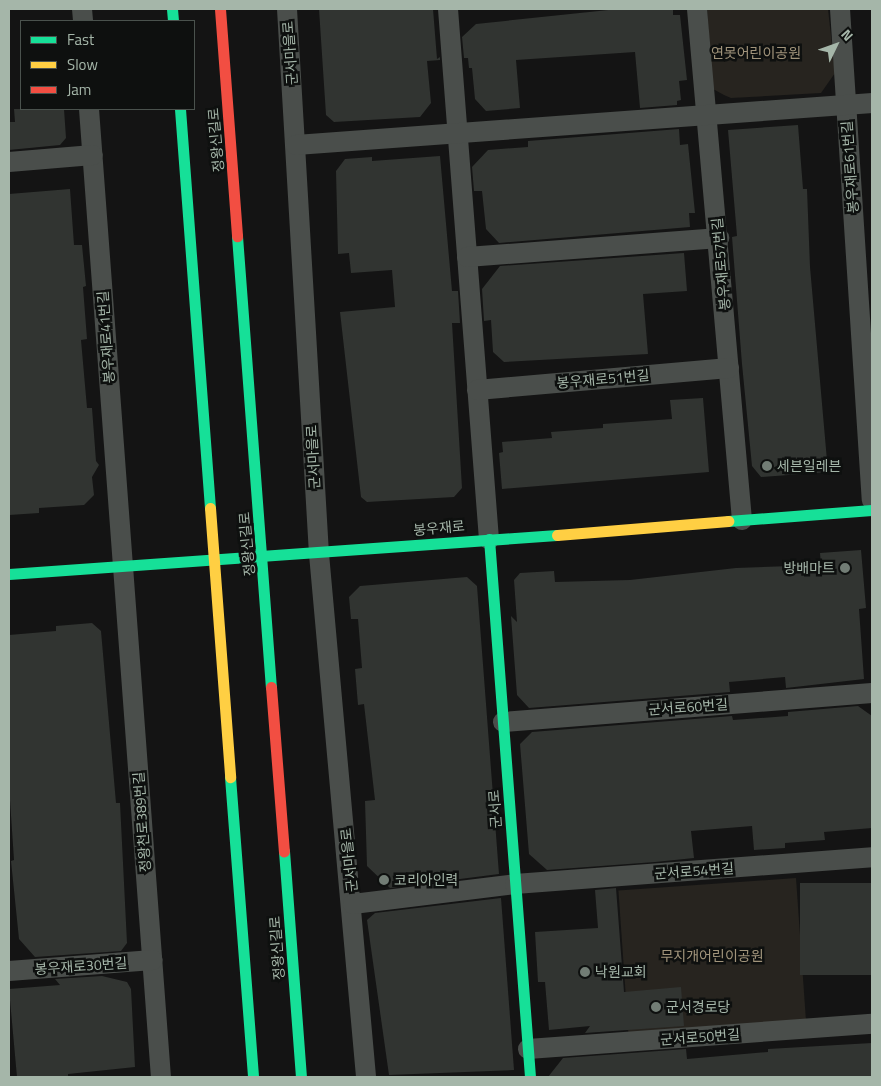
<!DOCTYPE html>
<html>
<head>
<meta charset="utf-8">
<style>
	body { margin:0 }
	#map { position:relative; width:881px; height:1086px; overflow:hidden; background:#141414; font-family:"Titillium Web","Noto Sans KR",sans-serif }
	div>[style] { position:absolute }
	.green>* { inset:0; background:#27241f; transform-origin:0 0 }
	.building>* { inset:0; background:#313431; transform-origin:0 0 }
	.street>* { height:20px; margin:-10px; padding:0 10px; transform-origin:10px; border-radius:10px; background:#4a4e4b }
	.fast>* { height:11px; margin:-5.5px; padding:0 5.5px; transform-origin:5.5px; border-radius:5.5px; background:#16e098 }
	.slow>* { height:11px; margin:-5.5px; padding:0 5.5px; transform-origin:5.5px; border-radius:5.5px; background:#ffcf43 }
	.jam>* { height:11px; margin:-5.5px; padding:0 5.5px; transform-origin:5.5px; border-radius:5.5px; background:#f24e42 }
	.dots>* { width:14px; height:14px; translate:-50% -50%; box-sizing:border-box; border:2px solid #0e100f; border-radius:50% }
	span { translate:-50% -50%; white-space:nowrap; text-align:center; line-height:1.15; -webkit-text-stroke:5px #0e100f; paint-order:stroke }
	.street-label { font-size:14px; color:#a5b6a9 }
	.park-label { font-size:14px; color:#a1947b }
	.poi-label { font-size:14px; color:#a5b6a9 }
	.left { translate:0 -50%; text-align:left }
	.right { translate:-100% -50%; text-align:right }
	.frame { position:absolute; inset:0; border:10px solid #a5b6a9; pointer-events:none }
	.legend { position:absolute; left:20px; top:20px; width:175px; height:90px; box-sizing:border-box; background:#0e100f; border:1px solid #4a524d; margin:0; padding:6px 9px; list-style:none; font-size:15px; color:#a5b6a9 }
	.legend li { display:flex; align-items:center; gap:10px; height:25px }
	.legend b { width:25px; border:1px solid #4a524d }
	.north { position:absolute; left:811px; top:20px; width:50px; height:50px; -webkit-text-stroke:4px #0e100f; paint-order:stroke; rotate:48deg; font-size:14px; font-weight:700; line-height:20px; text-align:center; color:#a5b6a9 }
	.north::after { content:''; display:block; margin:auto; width:18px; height:22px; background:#a5b6a9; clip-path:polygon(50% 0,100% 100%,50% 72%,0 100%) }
</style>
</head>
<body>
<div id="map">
	<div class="green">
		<i style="clip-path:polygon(707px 9px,828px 9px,835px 73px,821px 93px,731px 98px,724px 95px,713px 89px)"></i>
		<i style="left:796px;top:878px;width:144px;height:178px;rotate:86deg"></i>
	</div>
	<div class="building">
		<i style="clip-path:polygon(319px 9px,433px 9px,437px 59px,440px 57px,440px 60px,427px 61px,431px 103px,420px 117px,334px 122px,326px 115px)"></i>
		<i style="clip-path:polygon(618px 9px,673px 9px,673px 15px,680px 15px,687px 80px,679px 81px,681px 100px,677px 101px,677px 105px,640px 108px,635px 52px,516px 60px,520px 108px,486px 111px,475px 99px,472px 68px,469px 68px,468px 58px,464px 58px,462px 37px,476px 24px)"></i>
		<i style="clip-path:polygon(14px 109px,64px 109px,66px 138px,60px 145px,9px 150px,9px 122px,15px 122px)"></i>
		<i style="clip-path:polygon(798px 125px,803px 189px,807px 189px,810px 267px,828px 472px,761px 477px,752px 466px,742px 364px,732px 237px,737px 236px,728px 130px)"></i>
		<i style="clip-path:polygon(679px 129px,680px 145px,688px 144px,695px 213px,689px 213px,690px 227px,499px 243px,486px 229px,482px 191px,474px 191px,472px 167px,488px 150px,528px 147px,528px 141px)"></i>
		<i style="clip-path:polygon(440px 156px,452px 291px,458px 291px,460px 323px,452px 323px,462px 488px,454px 497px,367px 502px,361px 497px,340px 312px,395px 307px,392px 270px,351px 273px,349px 253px,338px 254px,336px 171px,345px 159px,372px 157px,372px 161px)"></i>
		<i style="clip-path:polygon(70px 189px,74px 245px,82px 245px,86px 286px,83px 287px,87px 339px,81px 340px,87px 408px,92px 408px,96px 461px,99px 465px,92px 477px,94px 495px,84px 505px,39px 508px,39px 513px,9px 515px,9px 194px)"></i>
		<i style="clip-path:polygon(684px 253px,687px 291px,643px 294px,648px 354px,504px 362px,493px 352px,491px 320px,484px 321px,482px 289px,500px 266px)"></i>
		<i style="clip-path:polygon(703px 398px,709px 472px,502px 489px,499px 453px,503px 452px,502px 442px,552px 438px,551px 432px,603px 428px,603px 424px,672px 419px,670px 400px)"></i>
		<i style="clip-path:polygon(861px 550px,866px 608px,859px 609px,864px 679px,786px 688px,785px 677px,729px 682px,730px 692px,529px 708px,517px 695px,511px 616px,517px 622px,514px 580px,520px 573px,554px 571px,555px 582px,630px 580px,736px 568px,821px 565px,820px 553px)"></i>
		<i style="clip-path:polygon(467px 577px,477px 586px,499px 874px,390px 888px,367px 866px,365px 801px,375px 800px,364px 704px,358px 705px,355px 669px,362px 668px,358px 619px,351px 619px,349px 597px,360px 586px)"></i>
		<i style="clip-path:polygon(92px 623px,101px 631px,116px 803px,120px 803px,127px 943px,121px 951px,35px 957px,19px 939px,11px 861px,14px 860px,9px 785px,9px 635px,56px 631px,56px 626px)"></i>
		<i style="clip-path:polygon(858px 706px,872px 716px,872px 828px,824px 832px,825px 840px,785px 843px,785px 848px,754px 850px,752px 826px,691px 831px,694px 858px,655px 862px,547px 870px,529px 854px,520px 744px,532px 732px,732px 716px,733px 720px,788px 716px,788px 712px)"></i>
		<i style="left:872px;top:883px;width:92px;height:72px;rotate:90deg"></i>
		<i style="clip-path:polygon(616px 888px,624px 992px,681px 987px,684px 1026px,585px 1033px,590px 1026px,549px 1030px,545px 982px,538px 982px,535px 932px,598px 928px,595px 890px)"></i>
		<i style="clip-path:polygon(501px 898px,514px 1070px,389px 1075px,367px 920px,375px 913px)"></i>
		<i style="clip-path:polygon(102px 976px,127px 982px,131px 989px,135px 1067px,68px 1074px,68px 1077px,17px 1077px,9px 989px,60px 985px,55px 979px)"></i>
		<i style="clip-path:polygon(872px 1043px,872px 1077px,548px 1077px,563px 1058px,686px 1049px,687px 1059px,768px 1052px,768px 1049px)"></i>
	</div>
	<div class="street">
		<i style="left:82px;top:9px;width:12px;rotate:85deg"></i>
		<i style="left:287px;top:9px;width:546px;rotate:86.64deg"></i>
		<i style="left:319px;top:554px;width:525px;rotate:84.86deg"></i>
		<i style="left:448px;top:9px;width:532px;rotate:85.58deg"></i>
		<i style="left:697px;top:9px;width:513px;rotate:84.97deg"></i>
		<i style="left:840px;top:9px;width:492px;rotate:86.3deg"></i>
		<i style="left:89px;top:109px;width:971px;rotate:85.75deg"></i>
		<i style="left:296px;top:145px;width:578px;rotate:-4.17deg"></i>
		<i style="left:9px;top:162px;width:84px;rotate:-4.8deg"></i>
		<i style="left:467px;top:257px;width:253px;rotate:-4.3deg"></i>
		<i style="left:477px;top:390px;width:253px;rotate:-5deg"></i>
		<i style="left:503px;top:722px;width:370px;rotate:-4.5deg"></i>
		<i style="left:353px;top:904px;width:163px;rotate:-7deg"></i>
		<i style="left:515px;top:884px;width:358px;rotate:-4.3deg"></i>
		<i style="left:9px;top:971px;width:144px;rotate:-4.4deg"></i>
		<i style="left:528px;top:1049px;width:345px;rotate:-4.2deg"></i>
	</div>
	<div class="fast">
		<i style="left:172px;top:9px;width:12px;rotate:85deg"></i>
		<i style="left:180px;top:109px;width:400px;rotate:85.7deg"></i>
		<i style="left:237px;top:236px;width:452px;rotate:85.7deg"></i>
		<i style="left:728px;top:521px;width:144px;rotate:-4.4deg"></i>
		<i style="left:489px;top:539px;width:540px;rotate:85.64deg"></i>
		<i style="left:9px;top:574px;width:549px;rotate:-4.07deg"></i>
		<i style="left:230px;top:777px;width:301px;rotate:85.6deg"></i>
		<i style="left:284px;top:851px;width:227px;rotate:85.7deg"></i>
	</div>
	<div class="slow">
		<i style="left:210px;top:508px;width:270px;rotate:85.7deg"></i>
		<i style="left:557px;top:535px;width:172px;rotate:-4.7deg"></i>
	</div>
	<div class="jam">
		<i style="left:220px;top:9px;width:228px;rotate:85.7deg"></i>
		<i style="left:271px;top:687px;width:165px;rotate:85.5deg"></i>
	</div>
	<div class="dots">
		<i style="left:767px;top:466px;background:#727d75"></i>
		<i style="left:845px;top:568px;background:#727d75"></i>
		<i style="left:384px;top:880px;background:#727d75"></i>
		<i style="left:585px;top:972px;background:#727d75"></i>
		<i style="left:656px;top:1007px;background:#727d75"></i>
	</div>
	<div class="street-label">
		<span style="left:290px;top:53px;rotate:-94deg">군서마을로</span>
		<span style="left:216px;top:140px;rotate:-95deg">정왕신길로</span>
		<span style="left:850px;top:167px;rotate:-94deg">봉우재로61번길</span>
		<span style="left:721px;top:264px;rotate:-95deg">봉우재로57번길</span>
		<span style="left:106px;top:337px;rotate:-94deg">봉우재로41번길</span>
		<span style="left:603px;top:379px;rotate:-5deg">봉우재로51번길</span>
		<span style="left:313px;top:457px;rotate:-93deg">군서마을로</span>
		<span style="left:439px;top:528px;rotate:-5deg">봉우재로</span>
		<span style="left:247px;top:544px;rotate:-95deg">정왕신길로</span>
		<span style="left:688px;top:707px;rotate:-4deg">군서로60번길</span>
		<span style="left:495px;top:809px;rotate:-94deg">군서로</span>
		<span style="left:142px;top:822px;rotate:-94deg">정왕천로389번길</span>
		<span style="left:349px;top:860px;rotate:-96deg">군서마을로</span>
		<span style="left:694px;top:871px;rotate:-4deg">군서로54번길</span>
		<span style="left:277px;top:948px;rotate:-94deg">정왕신길로</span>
		<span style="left:81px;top:966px;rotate:-4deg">봉우재로30번길</span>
		<span style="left:700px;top:1037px;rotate:-4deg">군서로50번길</span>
	</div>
	<div class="park-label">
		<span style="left:756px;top:53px">연못어린이공원</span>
		<span style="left:712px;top:956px">무지개어린이공원</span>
	</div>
	<div class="poi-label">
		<span class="left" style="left:777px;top:466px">세븐일레븐</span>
		<span class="right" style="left:835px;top:568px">방배마트</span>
		<span class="left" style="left:394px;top:880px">코리아인력</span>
		<span class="left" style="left:595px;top:972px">낙원교회</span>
		<span class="left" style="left:666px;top:1007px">군서경로당</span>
	</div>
	<div class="frame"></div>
	<ul class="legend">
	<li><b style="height:6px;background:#16e098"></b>Fast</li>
	<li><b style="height:6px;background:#ffcf43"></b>Slow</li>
	<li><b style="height:6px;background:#f24e42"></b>Jam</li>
	</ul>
	<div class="north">N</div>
</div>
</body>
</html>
